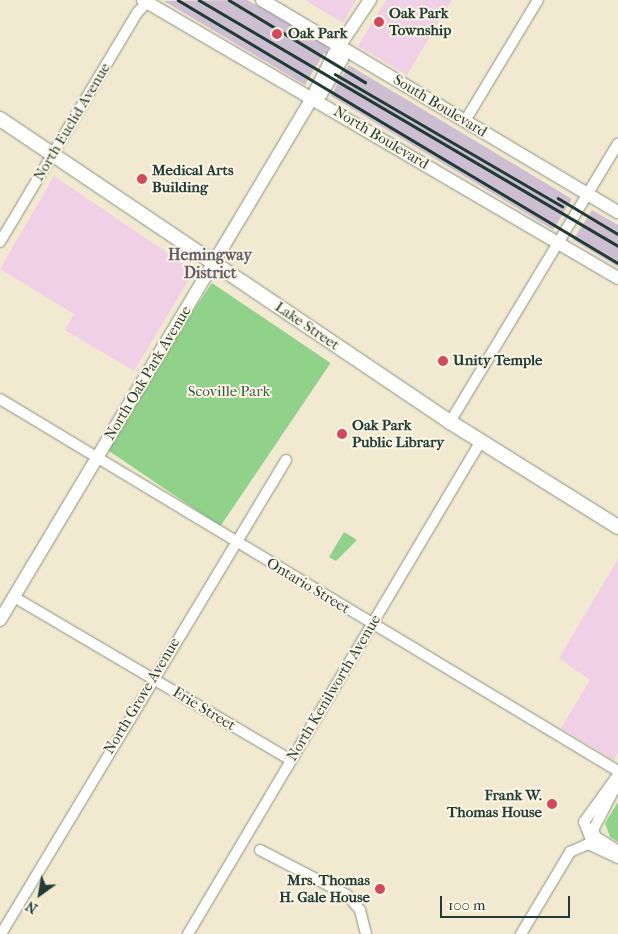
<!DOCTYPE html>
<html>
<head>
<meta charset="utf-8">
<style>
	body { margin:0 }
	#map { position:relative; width:618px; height:934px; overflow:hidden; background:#f2ead0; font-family:"IM FELL French Canon",serif }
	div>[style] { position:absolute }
	.built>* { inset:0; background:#efd0e6 }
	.industrial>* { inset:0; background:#cdbed2; transform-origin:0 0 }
	.green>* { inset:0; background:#90d28a; transform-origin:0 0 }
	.roads { filter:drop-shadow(0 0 1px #889482) drop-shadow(0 0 1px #889482) }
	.minor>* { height:10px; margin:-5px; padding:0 5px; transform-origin:5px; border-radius:5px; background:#fff }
	.tertiary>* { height:12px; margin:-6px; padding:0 6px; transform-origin:6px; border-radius:6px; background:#fff }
	.secondary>* { height:14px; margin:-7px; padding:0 7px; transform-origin:7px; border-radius:7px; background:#fff }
	.rail>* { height:2.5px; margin:-1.25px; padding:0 1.25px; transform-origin:1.25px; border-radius:1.25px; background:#1f3d34 }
	.dots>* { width:14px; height:14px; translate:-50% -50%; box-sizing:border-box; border:2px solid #fcf5e5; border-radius:50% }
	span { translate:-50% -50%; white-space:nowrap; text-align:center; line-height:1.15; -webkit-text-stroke:4px #fcf5e5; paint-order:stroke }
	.poi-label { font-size:15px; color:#1f3d34; font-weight:700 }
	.left { translate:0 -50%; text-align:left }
	.right { translate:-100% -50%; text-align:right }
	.street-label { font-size:15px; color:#1f3d34 }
	.park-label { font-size:15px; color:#365b45 }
	.neighbourhood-label { font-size:16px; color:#615c68; font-weight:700 }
	.north { position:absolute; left:15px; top:869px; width:50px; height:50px; -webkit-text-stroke:4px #fcf5e5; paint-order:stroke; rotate:212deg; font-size:14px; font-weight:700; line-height:20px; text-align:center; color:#1f3d34 }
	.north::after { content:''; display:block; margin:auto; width:18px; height:22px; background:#1f3d34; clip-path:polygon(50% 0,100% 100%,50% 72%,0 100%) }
	.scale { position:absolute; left:440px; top:896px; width:130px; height:22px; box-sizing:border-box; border:2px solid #1f3d34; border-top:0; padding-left:6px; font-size:15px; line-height:18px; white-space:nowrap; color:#1f3d34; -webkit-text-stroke:4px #fcf5e5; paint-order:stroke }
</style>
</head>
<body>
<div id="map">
	<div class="built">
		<i style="clip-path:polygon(305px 0,356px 0,343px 23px)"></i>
		<i style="clip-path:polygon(386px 0,452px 0,407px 75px,358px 46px)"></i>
		<i style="clip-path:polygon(54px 176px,194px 271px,134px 371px,65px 330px,74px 314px,0 269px)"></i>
		<i style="clip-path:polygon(618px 559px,618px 753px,614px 760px,561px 728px,590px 680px,559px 658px)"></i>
	</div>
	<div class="industrial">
		<i style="clip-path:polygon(247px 0,327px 44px,328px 55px,324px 53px,305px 85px,164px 1px)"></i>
		<i style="left:349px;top:65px;width:260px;height:36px;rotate:31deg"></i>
		<i style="clip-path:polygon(592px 210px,618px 225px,618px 267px,573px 240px)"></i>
	</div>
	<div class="green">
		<i style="left:212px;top:283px;width:143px;height:197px;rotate:34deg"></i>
		<i style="clip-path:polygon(344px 532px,357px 540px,336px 561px,329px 557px)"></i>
		<i style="clip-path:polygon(618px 802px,618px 842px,610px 837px,605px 823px)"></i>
	</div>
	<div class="roads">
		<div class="minor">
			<i style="left:465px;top:121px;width:141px;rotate:-58.9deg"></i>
			<i style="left:0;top:242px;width:267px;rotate:-59.1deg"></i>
			<i style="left:137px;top:13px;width:18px;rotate:-47deg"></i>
			<i style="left:0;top:399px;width:721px;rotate:31.05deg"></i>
			<i style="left:450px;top:422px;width:325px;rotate:-58.9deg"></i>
			<i style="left:14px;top:597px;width:321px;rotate:30.5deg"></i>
			<i style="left:615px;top:779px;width:7px;rotate:82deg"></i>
			<i style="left:616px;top:786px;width:50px;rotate:117.6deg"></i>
			<i style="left:593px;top:830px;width:8px;rotate:67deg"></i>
			<i style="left:596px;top:837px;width:26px;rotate:32deg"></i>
			<i style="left:593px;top:845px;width:25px;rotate:-111deg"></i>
			<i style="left:584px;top:822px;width:58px;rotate:-54.1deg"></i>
			<i style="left:260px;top:850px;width:98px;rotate:27.3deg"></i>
			<i style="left:347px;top:895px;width:20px;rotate:49deg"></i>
			<i style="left:360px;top:910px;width:25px;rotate:76deg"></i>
			<i style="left:1px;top:934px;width:553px;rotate:-58.98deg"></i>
			<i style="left:188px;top:934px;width:573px;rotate:-59.28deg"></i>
			<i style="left:521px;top:934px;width:96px;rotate:-59.1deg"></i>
			<i style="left:570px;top:852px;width:20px;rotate:-24deg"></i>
			<i style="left:588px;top:844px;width:33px;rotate:25deg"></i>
		</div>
		<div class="tertiary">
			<i style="left:143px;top:0;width:550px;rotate:30.34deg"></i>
			<i style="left:262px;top:0;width:414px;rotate:30.8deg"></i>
			<i style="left:311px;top:100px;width:12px;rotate:-31deg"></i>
			<i style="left:321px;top:94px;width:41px;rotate:-59deg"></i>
			<i style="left:342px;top:59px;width:11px;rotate:-90deg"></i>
			<i style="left:0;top:620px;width:606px;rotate:-59.12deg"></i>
			<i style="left:311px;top:100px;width:51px;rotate:-63.4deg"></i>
			<i style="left:334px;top:54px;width:65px;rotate:-56.3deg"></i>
		</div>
		<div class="secondary">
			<i style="left:0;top:119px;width:543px;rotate:33.95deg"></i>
			<i style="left:450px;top:422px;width:198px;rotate:32deg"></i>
		</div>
	</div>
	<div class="rail">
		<i style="left:178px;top:0;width:513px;rotate:30.87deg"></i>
		<i style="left:199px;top:0;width:486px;rotate:30.4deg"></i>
		<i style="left:229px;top:0;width:159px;rotate:31.1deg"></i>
		<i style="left:335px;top:74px;width:263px;rotate:30.2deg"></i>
		<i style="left:558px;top:198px;width:70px;rotate:31deg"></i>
	</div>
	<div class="dots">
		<i style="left:379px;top:22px;background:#d1495b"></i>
		<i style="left:277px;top:34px;background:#d1495b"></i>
		<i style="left:142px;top:179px;background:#d1495b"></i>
		<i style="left:443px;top:361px;background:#d1495b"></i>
		<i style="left:342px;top:434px;background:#d1495b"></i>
		<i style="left:552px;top:804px;background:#d1495b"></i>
		<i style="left:380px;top:889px;background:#d1495b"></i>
	</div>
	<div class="poi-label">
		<span class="left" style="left:389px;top:22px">Oak Park<br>Township</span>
		<span class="left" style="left:288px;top:34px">Oak Park</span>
		<span class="left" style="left:152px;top:179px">Medical Arts<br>Building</span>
		<span class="left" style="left:453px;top:361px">Unity Temple</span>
		<span class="left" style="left:352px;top:434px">Oak Park<br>Public Library</span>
		<span class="right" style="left:542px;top:804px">Frank W.<br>Thomas House</span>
		<span class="right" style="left:370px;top:889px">Mrs. Thomas<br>H. Gale House</span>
	</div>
	<div class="street-label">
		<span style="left:440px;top:106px;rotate:31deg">South Boulevard</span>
		<span style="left:72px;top:122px;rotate:-59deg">North Euclid Avenue</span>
		<span style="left:381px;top:138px;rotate:31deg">North Boulevard</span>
		<span style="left:307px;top:326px;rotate:34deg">Lake Street</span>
		<span style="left:148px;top:373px;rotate:-59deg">North Oak Park Avenue</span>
		<span style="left:308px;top:586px;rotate:31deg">Ontario Street</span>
		<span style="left:334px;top:688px;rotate:-59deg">North Kenilworth Avenue</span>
		<span style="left:142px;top:696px;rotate:-59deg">North Grove Avenue</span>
		<span style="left:204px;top:709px;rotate:31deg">Erie Street</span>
	</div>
	<div class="park-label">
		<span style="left:229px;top:392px">Scoville Park</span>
	</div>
	<div class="neighbourhood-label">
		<span style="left:210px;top:264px">Hemingway<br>District</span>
	</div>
	<div class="north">N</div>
	<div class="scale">100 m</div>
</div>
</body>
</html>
